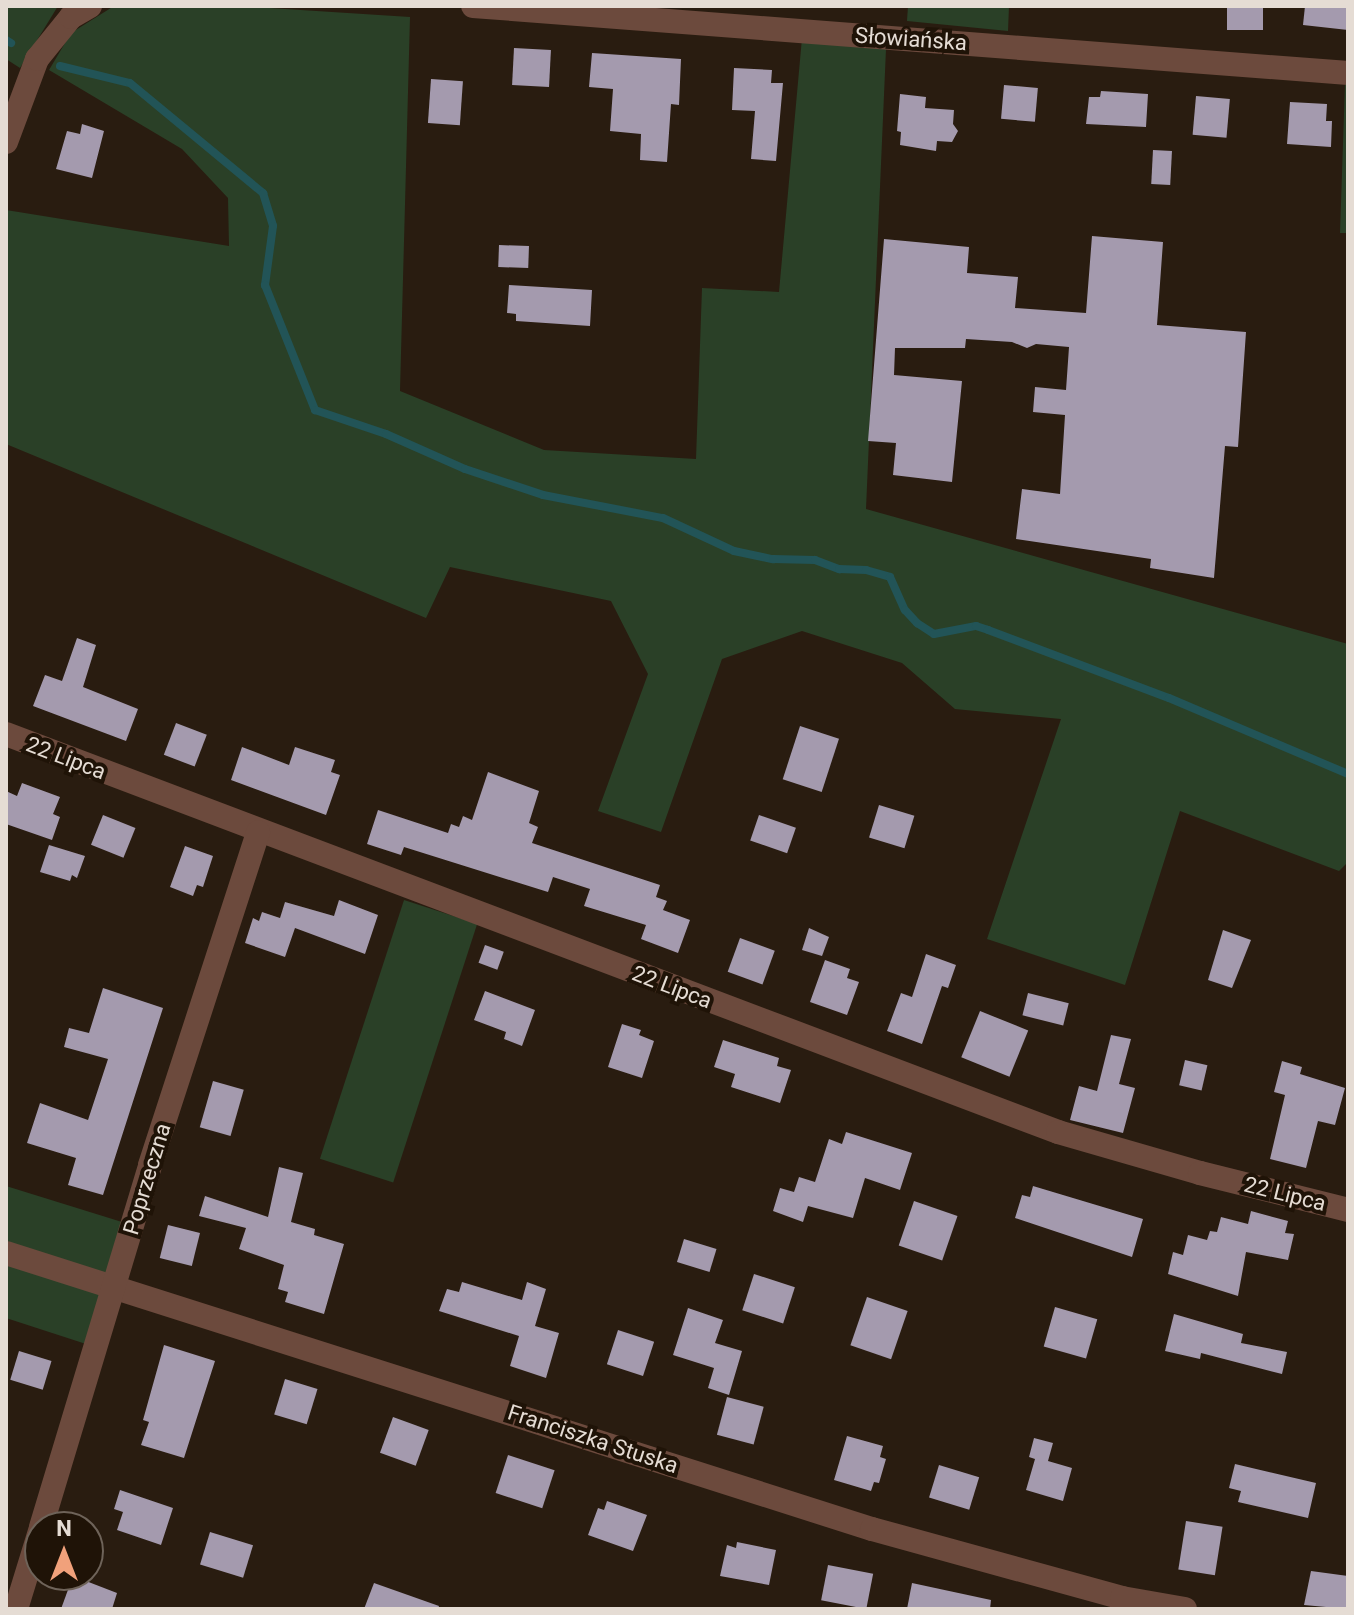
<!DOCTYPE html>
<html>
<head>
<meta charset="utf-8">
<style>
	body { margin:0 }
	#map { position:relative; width:1354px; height:1615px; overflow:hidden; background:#291c10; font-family:Roboto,sans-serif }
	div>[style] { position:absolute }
	.green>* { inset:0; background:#2a4027; transform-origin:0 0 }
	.stream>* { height:8px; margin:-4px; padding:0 4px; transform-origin:4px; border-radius:4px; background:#225457 }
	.building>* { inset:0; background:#a49aae; transform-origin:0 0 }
	.street>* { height:24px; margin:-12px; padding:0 12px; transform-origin:12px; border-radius:12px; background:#6c4a3d }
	span { translate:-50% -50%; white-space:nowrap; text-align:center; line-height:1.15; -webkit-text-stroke:8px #1f1307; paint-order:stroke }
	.street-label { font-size:22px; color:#e5dcd4 }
	.frame { position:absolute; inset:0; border:8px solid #e5dcd4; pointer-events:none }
	.north { position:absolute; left:24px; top:1511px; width:80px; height:80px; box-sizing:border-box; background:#1f1307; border:2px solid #6e6359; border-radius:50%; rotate:0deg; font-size:22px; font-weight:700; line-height:32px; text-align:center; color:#e5dcd4 }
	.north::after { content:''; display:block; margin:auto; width:28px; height:36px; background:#f1a17b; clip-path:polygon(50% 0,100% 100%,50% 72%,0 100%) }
</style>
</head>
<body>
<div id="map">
	<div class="green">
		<i style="clip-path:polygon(6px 6px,58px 6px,20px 68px,6px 59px)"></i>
		<i style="clip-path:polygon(114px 6px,240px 6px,410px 17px,400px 391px,544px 450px,696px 459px,702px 288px,779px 292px,802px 38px,886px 49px,866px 509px,1348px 644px,1348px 862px,1339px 871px,1180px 811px,1125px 985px,987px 939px,1061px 719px,955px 709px,902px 663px,802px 631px,722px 659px,661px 832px,598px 811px,648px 674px,611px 601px,450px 567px,426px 618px,6px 444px,6px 210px,229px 246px,228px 198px,182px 149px,49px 70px,71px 33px)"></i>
		<i style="clip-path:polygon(908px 6px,1009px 6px,1008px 31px,907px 21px)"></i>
		<i style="clip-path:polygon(1345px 84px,1348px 84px,1348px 233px,1340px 233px)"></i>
		<i style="left:404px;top:900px;width:77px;height:272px;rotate:18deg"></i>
		<i style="clip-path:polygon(6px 1186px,122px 1222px,86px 1344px,6px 1318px)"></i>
	</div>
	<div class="stream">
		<i style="left:6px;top:40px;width:6px;rotate:31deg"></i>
		<i style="left:60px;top:66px;width:72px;rotate:13.7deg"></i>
		<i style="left:130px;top:83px;width:173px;rotate:39.6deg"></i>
		<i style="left:263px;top:193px;width:34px;rotate:73deg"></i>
		<i style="left:273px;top:226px;width:60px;rotate:97.7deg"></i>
		<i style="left:265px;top:285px;width:135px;rotate:68.2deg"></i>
		<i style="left:315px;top:410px;width:75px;rotate:18.7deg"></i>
		<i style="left:386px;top:434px;width:86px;rotate:23.9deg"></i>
		<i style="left:465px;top:469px;width:82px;rotate:18.4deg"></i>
		<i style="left:543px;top:495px;width:122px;rotate:10.9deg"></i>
		<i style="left:663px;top:518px;width:78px;rotate:24.9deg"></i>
		<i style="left:734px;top:551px;width:40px;rotate:12deg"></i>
		<i style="left:773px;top:559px;width:42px;rotate:1.4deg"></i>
		<i style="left:815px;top:560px;width:26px;rotate:21deg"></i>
		<i style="left:839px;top:569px;width:27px;rotate:2deg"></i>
		<i style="left:866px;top:570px;width:25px;rotate:16deg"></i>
		<i style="left:890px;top:577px;width:36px;rotate:66deg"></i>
		<i style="left:905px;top:610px;width:18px;rotate:47deg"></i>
		<i style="left:917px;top:623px;width:20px;rotate:33deg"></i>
		<i style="left:934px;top:634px;width:43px;rotate:-10.8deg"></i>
		<i style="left:976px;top:626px;width:13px;rotate:18deg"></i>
		<i style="left:988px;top:630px;width:193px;rotate:20.6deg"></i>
		<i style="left:1169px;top:698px;width:194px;rotate:23deg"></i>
	</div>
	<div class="building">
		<i style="left:1227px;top:6px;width:36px;height:24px"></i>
		<i style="clip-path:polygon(1305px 6px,1348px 6px,1348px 30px,1303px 25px)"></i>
		<i style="left:514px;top:48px;width:37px;height:37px;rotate:3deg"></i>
		<i style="clip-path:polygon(592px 53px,681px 59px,679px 105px,671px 104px,667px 162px,640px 160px,641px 134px,610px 131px,613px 89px,589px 87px)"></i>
		<i style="clip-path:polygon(734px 68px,772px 70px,771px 83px,783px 83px,776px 161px,751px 159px,755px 111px,732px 110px)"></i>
		<i style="left:431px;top:79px;width:32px;height:44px;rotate:4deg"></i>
		<i style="left:1004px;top:85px;width:34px;height:34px;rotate:5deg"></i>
		<i style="clip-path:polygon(1101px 91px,1148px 94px,1146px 127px,1086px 124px,1089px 97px,1100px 97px)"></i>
		<i style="clip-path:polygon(900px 94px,926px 97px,925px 108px,954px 110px,953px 124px,958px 131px,952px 142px,937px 141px,936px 151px,900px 145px,901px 132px,897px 131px)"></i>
		<i style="left:1196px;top:96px;width:34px;height:39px;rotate:5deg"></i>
		<i style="clip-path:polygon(1290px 102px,1327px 104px,1326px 121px,1332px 121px,1331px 147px,1287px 144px)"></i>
		<i style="clip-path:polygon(82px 124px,104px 131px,92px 178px,56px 169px,67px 131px,80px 134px)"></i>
		<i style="left:1153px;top:150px;width:19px;height:34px;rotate:3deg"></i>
		<i style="clip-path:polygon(1092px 236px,1163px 242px,1157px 325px,1246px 332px,1238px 447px,1225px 446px,1214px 578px,1150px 568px,1151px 559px,1016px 539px,1022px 489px,1060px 494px,1065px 415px,1033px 412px,1035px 387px,1066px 390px,1069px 347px,1036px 344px,1027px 348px,1012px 342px,966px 339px,965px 348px,895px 348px,894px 375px,962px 381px,952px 482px,893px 475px,896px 443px,868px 441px,884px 239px,969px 247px,967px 273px,1018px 277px,1015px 308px,1086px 313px)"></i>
		<i style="left:499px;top:245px;width:30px;height:22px;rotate:2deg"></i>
		<i style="clip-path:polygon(509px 285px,592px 290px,590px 326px,516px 321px,516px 314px,507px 313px)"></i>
		<i style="clip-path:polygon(77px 638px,96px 645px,83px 687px,138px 709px,126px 741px,33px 706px,45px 675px,62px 681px)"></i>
		<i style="left:176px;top:723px;width:33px;height:34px;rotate:21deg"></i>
		<i style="left:800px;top:726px;width:41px;height:56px;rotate:18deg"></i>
		<i style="clip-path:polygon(242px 747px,289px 765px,295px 747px,335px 760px,331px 772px,340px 775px,326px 815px,231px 780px)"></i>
		<i style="clip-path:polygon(488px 772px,539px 791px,529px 823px,538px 827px,532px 843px,660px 885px,656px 897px,667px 901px,663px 910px,690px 920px,678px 953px,641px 939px,646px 925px,584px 906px,590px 889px,553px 877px,548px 892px,404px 847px,401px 855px,367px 844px,378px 810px,448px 833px,451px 824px,459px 827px,463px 816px,472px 820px)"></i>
		<i style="clip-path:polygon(22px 783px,60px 797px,53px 814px,60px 817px,52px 840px,6px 824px,6px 791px,17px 796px)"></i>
		<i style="left:879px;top:805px;width:37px;height:34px;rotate:17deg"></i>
		<i style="left:103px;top:815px;width:35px;height:32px;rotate:22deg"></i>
		<i style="left:759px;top:815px;width:39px;height:27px;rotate:19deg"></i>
		<i style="clip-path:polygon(49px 845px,85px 856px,77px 878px,72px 875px,70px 881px,40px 872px)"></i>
		<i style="clip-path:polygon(185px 846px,213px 856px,203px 887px,197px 885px,193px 896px,170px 887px)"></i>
		<i style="clip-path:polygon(339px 900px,378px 915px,365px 954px,295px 928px,285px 957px,245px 943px,253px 918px,259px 921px,262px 912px,280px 918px,285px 902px,334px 916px)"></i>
		<i style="clip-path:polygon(809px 928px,829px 937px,822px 956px,802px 950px)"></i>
		<i style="clip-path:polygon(1223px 930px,1251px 940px,1232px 988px,1208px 980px)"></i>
		<i style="left:740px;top:938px;width:37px;height:36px;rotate:20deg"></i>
		<i style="left:485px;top:945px;width:20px;height:19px;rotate:20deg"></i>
		<i style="clip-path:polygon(926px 954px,956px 965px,948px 988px,942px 986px,922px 1044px,887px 1031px,901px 993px,912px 997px)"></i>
		<i style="clip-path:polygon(825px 960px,850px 969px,847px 978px,859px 982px,847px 1015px,810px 1002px)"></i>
		<i style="clip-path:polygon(103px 988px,163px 1008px,103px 1195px,68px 1185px,76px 1158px,27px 1143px,40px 1103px,88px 1120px,108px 1059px,64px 1047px,69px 1028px,89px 1033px)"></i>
		<i style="clip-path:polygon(485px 991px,535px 1010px,522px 1046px,504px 1039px,506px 1032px,474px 1020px)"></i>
		<i style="left:1028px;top:993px;width:42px;height:23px;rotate:14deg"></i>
		<i style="left:980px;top:1011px;width:52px;height:50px;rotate:22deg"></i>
		<i style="clip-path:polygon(622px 1024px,641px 1030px,639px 1035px,654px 1041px,642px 1078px,608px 1067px)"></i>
		<i style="clip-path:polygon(1111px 1035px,1131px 1039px,1119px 1084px,1135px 1088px,1123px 1133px,1070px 1120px,1079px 1086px,1097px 1091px)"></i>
		<i style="clip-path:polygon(723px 1040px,779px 1058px,777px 1066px,791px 1070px,780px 1103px,731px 1087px,735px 1074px,714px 1067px)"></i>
		<i style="left:1185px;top:1060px;width:23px;height:26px;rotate:13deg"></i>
		<i style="clip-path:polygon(1282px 1061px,1302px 1067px,1300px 1074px,1345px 1088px,1335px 1125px,1318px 1121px,1306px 1168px,1270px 1159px,1285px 1095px,1274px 1092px)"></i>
		<i style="left:213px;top:1081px;width:32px;height:48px;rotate:16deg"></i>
		<i style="clip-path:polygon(846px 1132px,912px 1153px,900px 1190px,865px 1178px,853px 1218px,808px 1206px,803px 1222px,773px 1211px,780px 1188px,794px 1192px,799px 1177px,815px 1182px,829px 1139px,842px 1144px)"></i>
		<i style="clip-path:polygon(279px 1167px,303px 1173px,291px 1222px,315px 1229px,314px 1235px,344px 1244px,324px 1314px,285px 1302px,288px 1292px,278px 1289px,284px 1265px,239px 1249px,246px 1228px,199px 1216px,205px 1196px,268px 1217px)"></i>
		<i style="clip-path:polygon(1033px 1186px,1143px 1219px,1132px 1257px,1015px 1218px,1022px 1195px,1030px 1197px)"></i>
		<i style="left:914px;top:1201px;width:46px;height:47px;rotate:19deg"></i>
		<i style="clip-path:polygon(1251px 1211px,1288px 1221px,1285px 1233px,1294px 1234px,1288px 1260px,1246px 1252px,1238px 1296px,1168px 1274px,1173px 1252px,1183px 1255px,1188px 1235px,1207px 1240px,1210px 1231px,1217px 1232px,1221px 1217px,1248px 1224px)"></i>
		<i style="left:168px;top:1225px;width:33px;height:34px;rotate:14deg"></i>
		<i style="left:684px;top:1239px;width:34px;height:24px;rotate:17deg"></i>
		<i style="left:754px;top:1274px;width:43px;height:38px;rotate:18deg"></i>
		<i style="clip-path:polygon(462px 1282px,522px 1300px,527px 1282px,546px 1289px,535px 1326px,559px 1333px,546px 1378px,510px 1366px,519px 1336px,439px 1311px,447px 1289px,459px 1292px)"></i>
		<i style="left:867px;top:1297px;width:43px;height:51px;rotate:19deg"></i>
		<i style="left:1055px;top:1307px;width:44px;height:41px;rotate:16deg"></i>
		<i style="clip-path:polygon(688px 1308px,723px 1320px,715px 1343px,742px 1351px,729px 1395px,708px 1388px,714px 1368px,673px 1355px)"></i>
		<i style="clip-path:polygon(1174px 1314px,1243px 1334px,1241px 1343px,1287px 1352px,1282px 1374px,1201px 1353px,1200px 1359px,1165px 1351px)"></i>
		<i style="left:618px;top:1330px;width:38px;height:36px;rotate:18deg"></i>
		<i style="clip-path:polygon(164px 1345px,215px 1361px,184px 1458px,141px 1445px,149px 1422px,143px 1420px)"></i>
		<i style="left:19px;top:1351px;width:34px;height:30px;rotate:17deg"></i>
		<i style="left:285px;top:1379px;width:34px;height:37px;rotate:17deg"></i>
		<i style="left:727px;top:1397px;width:38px;height:39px;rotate:15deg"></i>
		<i style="left:393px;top:1417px;width:38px;height:38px;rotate:20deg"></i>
		<i style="clip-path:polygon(847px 1436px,883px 1446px,880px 1457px,886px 1459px,879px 1483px,874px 1482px,871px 1491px,834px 1480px)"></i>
		<i style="clip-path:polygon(1034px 1438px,1053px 1443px,1048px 1461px,1072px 1468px,1063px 1501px,1026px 1490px,1035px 1459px,1029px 1457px)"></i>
		<i style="left:508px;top:1455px;width:49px;height:40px;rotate:18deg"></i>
		<i style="clip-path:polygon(1235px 1464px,1316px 1483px,1308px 1518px,1238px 1502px,1241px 1491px,1229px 1488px)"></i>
		<i style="left:939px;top:1465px;width:42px;height:34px;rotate:17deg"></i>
		<i style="clip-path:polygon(120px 1490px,173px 1508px,161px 1545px,117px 1530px,123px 1512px,114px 1509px)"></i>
		<i style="clip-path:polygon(607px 1501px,647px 1515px,633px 1551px,588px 1535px,598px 1508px,604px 1510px)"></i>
		<i style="left:1186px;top:1521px;width:37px;height:49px;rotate:9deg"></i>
		<i style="left:210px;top:1532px;width:45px;height:34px;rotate:17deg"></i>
		<i style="clip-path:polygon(737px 1542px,776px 1550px,769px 1585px,720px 1576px,727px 1545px,736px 1548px)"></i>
		<i style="left:828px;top:1565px;width:46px;height:36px;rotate:11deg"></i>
		<i style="clip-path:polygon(1311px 1571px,1348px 1576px,1348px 1609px,1304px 1605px)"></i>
		<i style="clip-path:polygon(73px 1576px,117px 1593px,112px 1609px,61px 1609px)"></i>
		<i style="clip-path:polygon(374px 1583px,439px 1606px,438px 1609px,364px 1609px)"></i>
		<i style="clip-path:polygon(912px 1583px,991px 1600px,990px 1609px,907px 1609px)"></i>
	</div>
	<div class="street">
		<i style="left:473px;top:6px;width:878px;rotate:4.38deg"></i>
		<i style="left:6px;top:142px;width:89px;rotate:-69.5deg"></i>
		<i style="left:37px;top:59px;width:54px;rotate:-51deg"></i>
		<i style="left:71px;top:17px;width:22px;rotate:-30deg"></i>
		<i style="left:6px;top:734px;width:1125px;rotate:20.72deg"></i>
		<i style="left:1058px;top:1132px;width:148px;rotate:16.1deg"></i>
		<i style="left:1200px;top:1173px;width:153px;rotate:14deg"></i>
		<i style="left:6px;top:1253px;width:909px;rotate:17.68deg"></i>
		<i style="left:872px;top:1529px;width:259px;rotate:15.4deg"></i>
		<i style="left:1122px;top:1598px;width:64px;rotate:9.9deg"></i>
		<i style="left:41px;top:1527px;width:378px;rotate:-73.2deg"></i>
		<i style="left:150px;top:1165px;width:350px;rotate:-72deg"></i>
		<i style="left:16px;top:1609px;width:82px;rotate:-72.9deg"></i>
	</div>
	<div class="street-label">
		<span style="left:911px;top:39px;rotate:4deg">Słowiańska</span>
		<span style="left:66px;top:758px;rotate:21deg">22 Lipca</span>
		<span style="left:672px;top:987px;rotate:21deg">22 Lipca</span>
		<span style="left:147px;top:1179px;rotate:-73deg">Poprzeczna</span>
		<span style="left:1285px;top:1194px;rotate:14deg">22 Lipca</span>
		<span style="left:593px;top:1439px;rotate:18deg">Franciszka Stuska</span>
	</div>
	<div class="frame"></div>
	<div class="north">N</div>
</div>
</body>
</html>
